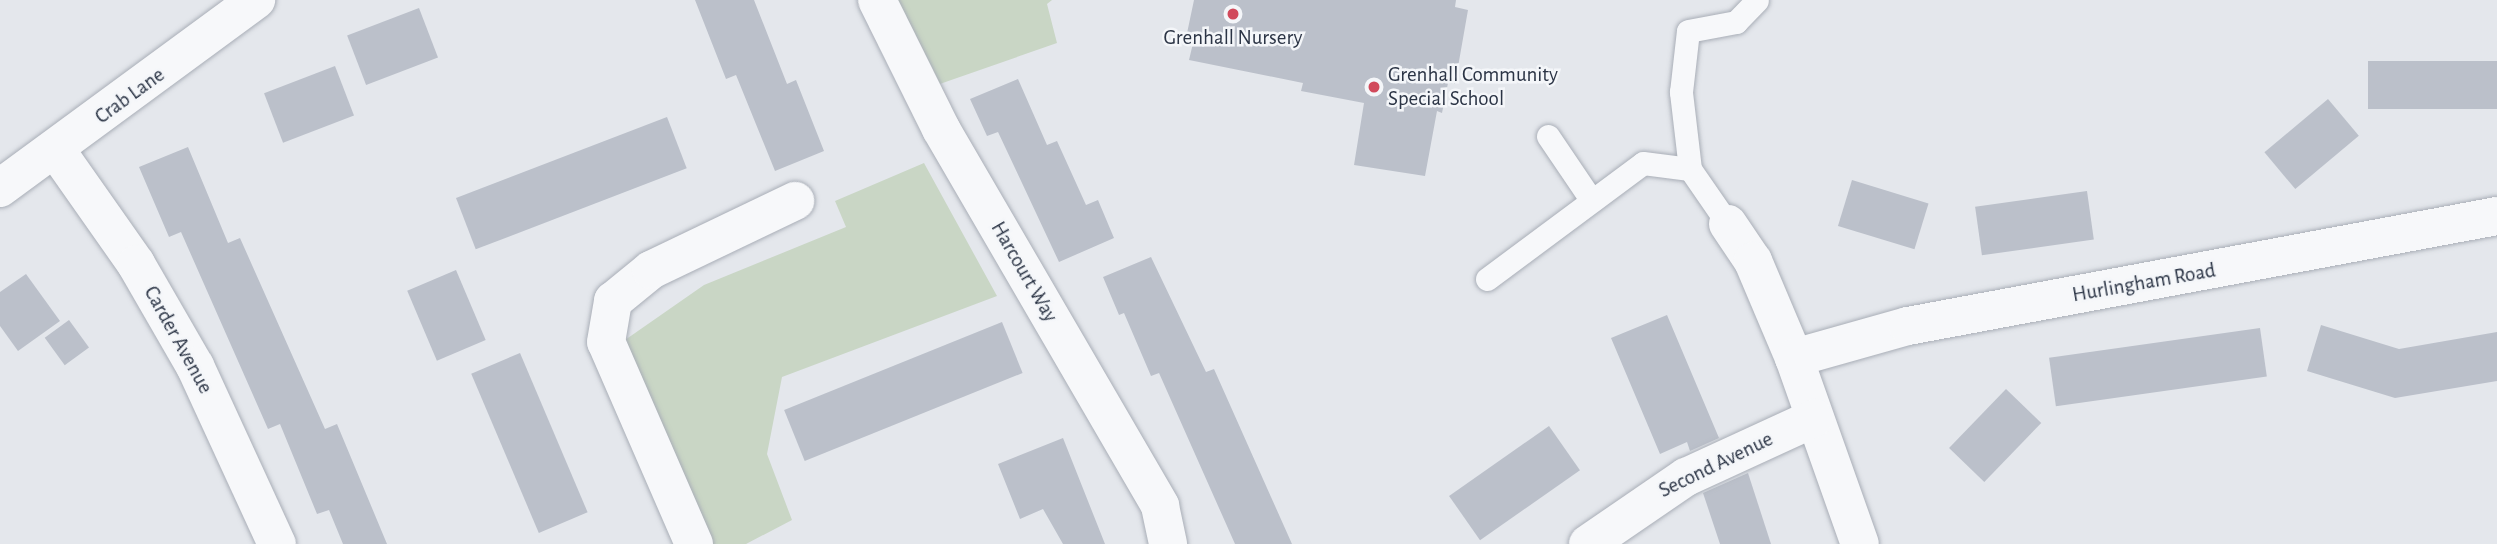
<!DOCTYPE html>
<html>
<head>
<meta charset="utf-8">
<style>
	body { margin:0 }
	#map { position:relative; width:2497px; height:544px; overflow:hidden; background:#e4e7ec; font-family:"Alegreya Sans",sans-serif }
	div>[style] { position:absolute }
	.green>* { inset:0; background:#c9d6c5 }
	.building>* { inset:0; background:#bbc0ca; transform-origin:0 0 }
	.roads { filter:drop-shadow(0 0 2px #a9aeb7) drop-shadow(0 0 2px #a9aeb7) }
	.lane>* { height:23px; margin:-11.5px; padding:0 11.5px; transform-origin:11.5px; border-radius:11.5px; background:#f7f8fa }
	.street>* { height:38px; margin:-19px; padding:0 19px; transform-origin:19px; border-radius:19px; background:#f7f8fa }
	.dots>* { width:19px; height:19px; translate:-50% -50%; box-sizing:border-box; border:4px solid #f4f6f9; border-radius:50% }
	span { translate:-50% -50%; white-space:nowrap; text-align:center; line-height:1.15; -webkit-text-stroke:5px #f4f6f9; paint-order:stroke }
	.poi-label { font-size:21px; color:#2b3445 }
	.left { translate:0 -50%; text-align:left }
	.street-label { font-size:21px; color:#2b3445 }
</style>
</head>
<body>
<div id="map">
	<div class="green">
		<i style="clip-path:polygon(888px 0,1052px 0,1047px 4px,1057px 43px,934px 86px)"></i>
		<i style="clip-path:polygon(924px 163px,997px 296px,782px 377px,767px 454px,792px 520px,746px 544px,699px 544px,625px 340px,704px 285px,846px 227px,835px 201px)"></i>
	</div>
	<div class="building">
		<i style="clip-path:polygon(695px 0,754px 0,787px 84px,796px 80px,824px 151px,775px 171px,736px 75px,726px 79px)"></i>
		<i style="clip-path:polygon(1194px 0,1456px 0,1455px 7px,1468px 10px,1455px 84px,1448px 83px,1442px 113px,1437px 111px,1425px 176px,1354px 165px,1364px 103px,1301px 91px,1303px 83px,1189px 60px,1194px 39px,1186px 38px)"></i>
		<i style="left:419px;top:8px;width:53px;height:77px;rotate:69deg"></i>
		<i style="left:2497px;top:61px;width:48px;height:129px;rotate:90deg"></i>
		<i style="left:335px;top:66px;width:53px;height:76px;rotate:69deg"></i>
		<i style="clip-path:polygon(1018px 79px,1047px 145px,1057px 141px,1086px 205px,1098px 200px,1114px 238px,1059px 262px,998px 132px,987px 136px,970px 99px)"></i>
		<i style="left:2328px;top:99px;width:48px;height:83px;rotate:50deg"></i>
		<i style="left:667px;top:117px;width:55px;height:226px;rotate:69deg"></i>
		<i style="clip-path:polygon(188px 147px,228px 243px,240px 238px,325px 429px,337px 424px,387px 544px,343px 544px,329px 510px,317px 514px,280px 424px,268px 429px,181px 232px,169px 237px,139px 167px)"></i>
		<i style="left:1852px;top:180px;width:80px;height:48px;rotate:17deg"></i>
		<i style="left:2087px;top:191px;width:49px;height:113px;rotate:82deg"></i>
		<i style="clip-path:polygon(1151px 257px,1206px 372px,1214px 369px,1292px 544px,1235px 544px,1159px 373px,1151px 376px,1124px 313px,1119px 315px,1103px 277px)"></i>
		<i style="left:456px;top:270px;width:76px;height:53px;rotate:67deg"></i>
		<i style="clip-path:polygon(26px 274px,60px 321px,18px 351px,0 326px,0 292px)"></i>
		<i style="clip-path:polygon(1667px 315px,1719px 438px,1690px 451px,1687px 442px,1660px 454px,1611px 338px)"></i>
		<i style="left:69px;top:320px;width:34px;height:30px;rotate:54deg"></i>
		<i style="left:1002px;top:322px;width:55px;height:235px;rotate:68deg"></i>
		<i style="clip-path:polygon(2321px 325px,2399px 349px,2497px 332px,2497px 381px,2395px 398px,2307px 371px)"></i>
		<i style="left:2260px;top:328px;width:49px;height:213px;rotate:82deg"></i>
		<i style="left:520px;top:353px;width:173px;height:53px;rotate:67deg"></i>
		<i style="left:2006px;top:389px;width:49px;height:82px;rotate:44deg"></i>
		<i style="left:1549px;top:426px;width:54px;height:122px;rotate:55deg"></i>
		<i style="clip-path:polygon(1063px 438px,1105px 544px,1063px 544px,1043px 509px,1020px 519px,998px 464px)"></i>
		<i style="clip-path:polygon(1748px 473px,1771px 544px,1720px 544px,1703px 493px)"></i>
	</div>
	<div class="roads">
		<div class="lane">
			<i style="left:1548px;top:136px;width:78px;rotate:55.9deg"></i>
			<i style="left:1690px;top:169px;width:78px;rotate:-96.7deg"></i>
			<i style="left:1681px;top:92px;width:61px;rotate:-83.5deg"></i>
			<i style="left:1688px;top:31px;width:49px;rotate:-10.6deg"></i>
			<i style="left:1736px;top:22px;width:30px;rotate:-46deg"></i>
			<i style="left:1487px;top:279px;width:194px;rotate:-36.6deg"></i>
			<i style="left:1643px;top:163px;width:47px;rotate:7.3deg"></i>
			<i style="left:1690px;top:169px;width:67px;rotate:55.4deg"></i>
		</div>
		<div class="street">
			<i style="left:877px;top:0;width:144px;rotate:63.6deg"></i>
			<i style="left:941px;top:129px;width:436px;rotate:59.8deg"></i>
			<i style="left:1160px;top:506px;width:39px;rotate:78deg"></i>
			<i style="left:56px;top:150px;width:139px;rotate:54.9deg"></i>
			<i style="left:136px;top:264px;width:118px;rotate:60deg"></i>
			<i style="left:195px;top:366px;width:196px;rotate:65.3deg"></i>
			<i style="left:0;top:188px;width:318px;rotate:-36.3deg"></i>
			<i style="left:1728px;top:224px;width:45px;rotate:56deg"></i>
			<i style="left:1753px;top:261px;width:105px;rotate:67.1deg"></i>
			<i style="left:1794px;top:358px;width:197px;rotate:70.5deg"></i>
			<i style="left:1794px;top:358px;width:118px;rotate:-15.7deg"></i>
			<i style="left:1908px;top:326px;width:599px;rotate:-10.58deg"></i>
			<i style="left:694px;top:544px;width:220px;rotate:-113.5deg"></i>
			<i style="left:606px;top:342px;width:42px;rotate:-80.3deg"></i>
			<i style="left:613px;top:301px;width:49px;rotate:-39.2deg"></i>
			<i style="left:651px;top:270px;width:160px;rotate:-25.6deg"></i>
			<i style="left:1588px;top:544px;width:119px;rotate:-34.4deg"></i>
			<i style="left:1686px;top:477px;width:141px;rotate:-24.7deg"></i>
		</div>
	</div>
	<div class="dots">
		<i style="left:1233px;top:14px;background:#d1495b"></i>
		<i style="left:1374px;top:87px;background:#d1495b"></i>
	</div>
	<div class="poi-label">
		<span style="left:1233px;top:38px">Grenhall Nursery</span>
		<span class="left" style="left:1388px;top:87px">Grenhall Community<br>Special School</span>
	</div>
	<div class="street-label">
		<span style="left:130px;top:96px;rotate:-36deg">Crab Lane</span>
		<span style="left:1024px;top:272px;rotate:60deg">Harcourt Way</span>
		<span style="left:2144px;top:283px;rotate:-10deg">Hurlingham Road</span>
		<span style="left:178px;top:340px;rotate:61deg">Carder Avenue</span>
		<span style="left:1716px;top:465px;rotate:-26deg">Second Avenue</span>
	</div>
</div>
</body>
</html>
